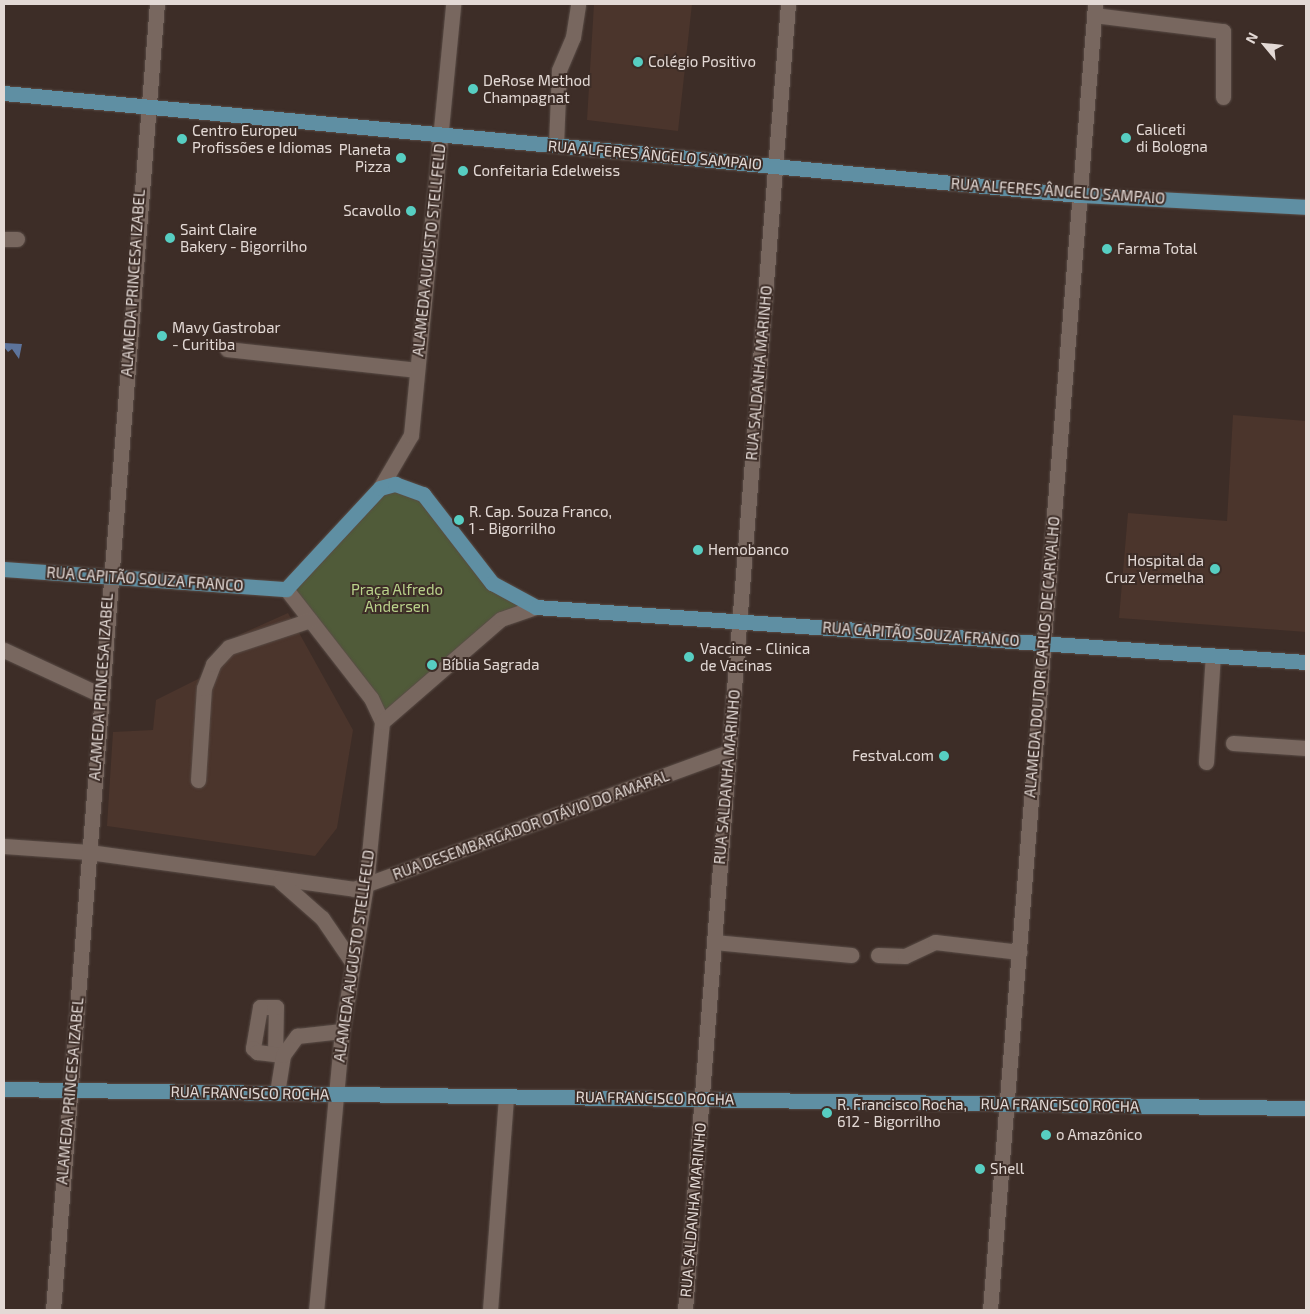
<!DOCTYPE html>
<html>
<head>
<meta charset="utf-8">
<style>
	body { margin:0 }
	#map { position:relative; width:1310px; height:1314px; overflow:hidden; background:#3d2d27; font-family:"Exo 2",sans-serif }
	div>[style] { position:absolute }
	.built>* { inset:0; background:#4b352c }
	.green>* { inset:0; background:#505b39 }
	.water>* { inset:0; background:#5d749c }
	.roads { filter:drop-shadow(0 0 1px #594c46) drop-shadow(0 0 1px #594c46) }
	.minor>* { height:15px; margin:-7.5px; padding:0 7.5px; transform-origin:7.5px; border-radius:7.5px; background:#78675f }
	.major>* { height:15px; margin:-7.5px; padding:0 7.5px; transform-origin:7.5px; border-radius:7.5px; background:#5f8fa3 }
	.dots>* { width:14px; height:14px; translate:-50% -50%; box-sizing:border-box; border:2px solid #3d2d27; border-radius:50% }
	span { translate:-50% -50%; white-space:nowrap; text-align:center; line-height:1.15; -webkit-text-stroke:4px #3d2d27; paint-order:stroke }
	.poi-label { font-size:15px; color:#e3d9d5 }
	.left { translate:0 -50%; text-align:left }
	.right { translate:-100% -50%; text-align:right }
	.street-label { font-size:15px; color:#e3d9d5 }
	.park-label { font-size:15px; color:#bad28b }
	.frame { position:absolute; inset:0; border:5px solid #e3d9d5; pointer-events:none }
	.north { position:absolute; left:1240px; top:20px; width:50px; height:50px; -webkit-text-stroke:4px #3d2d27; paint-order:stroke; rotate:298deg; font-size:14px; font-weight:700; line-height:20px; text-align:center; color:#e3d9d5 }
	.north::after { content:''; display:block; margin:auto; width:18px; height:22px; background:#e3d9d5; clip-path:polygon(50% 0,100% 100%,50% 72%,0 100%) }
</style>
</head>
<body>
<div id="map">
	<div class="built">
		<i style="clip-path:polygon(594px 4px,692px 4px,678px 131px,587px 120px)"></i>
		<i style="clip-path:polygon(1233px 415px,1306px 421px,1306px 632px,1119px 618px,1128px 513px,1227px 521px)"></i>
		<i style="clip-path:polygon(288px 613px,353px 730px,337px 828px,315px 856px,107px 826px,113px 732px,153px 730px,156px 700px,200px 678px,215px 653px,239px 635px)"></i>
	</div>
	<div class="green">
		<i style="clip-path:polygon(405px 485px,524px 609px,382px 722px,286px 589px,380px 488px)"></i>
	</div>
	<div class="water">
		<i style="clip-path:polygon(4px 343px,22px 344px,19px 359px,12px 349px,8px 352px,4px 347px)"></i>
	</div>
	<div class="roads">
		<div class="minor">
			<i style="left:1094px;top:15px;width:130px;rotate:7.1deg"></i>
			<i style="left:1223px;top:31px;width:66px;rotate:90deg"></i>
			<i style="left:556px;top:145px;width:75px;rotate:-87.7deg"></i>
			<i style="left:559px;top:70px;width:36px;rotate:-67deg"></i>
			<i style="left:573px;top:37px;width:33px;rotate:-81deg"></i>
			<i style="left:4px;top:239px;width:13px"></i>
			<i style="left:227px;top:349px;width:191px;rotate:6.3deg"></i>
			<i style="left:380px;top:488px;width:61px;rotate:-59.7deg"></i>
			<i style="left:411px;top:435px;width:433px;rotate:-84.4deg"></i>
			<i style="left:286px;top:589px;width:138px;rotate:52.1deg"></i>
			<i style="left:371px;top:698px;width:26px;rotate:65deg"></i>
			<i style="left:382px;top:722px;width:164px;rotate:95.6deg"></i>
			<i style="left:366px;top:885px;width:148px;rotate:99.3deg"></i>
			<i style="left:342px;top:1031px;width:280px;rotate:95.3deg"></i>
			<i style="left:4px;top:650px;width:107px;rotate:24.9deg"></i>
			<i style="left:382px;top:722px;width:157px;rotate:-40.9deg"></i>
			<i style="left:501px;top:619px;width:37px;rotate:-19deg"></i>
			<i style="left:1233px;top:743px;width:73px;rotate:3.9deg"></i>
			<i style="left:1206px;top:762px;width:107px;rotate:-86.3deg"></i>
			<i style="left:198px;top:780px;width:92px;rotate:-86.3deg"></i>
			<i style="left:204px;top:688px;width:26px;rotate:-69deg"></i>
			<i style="left:213px;top:664px;width:23px;rotate:-47deg"></i>
			<i style="left:229px;top:647px;width:85px;rotate:-18.4deg"></i>
			<i style="left:4px;top:846px;width:85px;rotate:4deg"></i>
			<i style="left:89px;top:852px;width:268px;rotate:7.9deg"></i>
			<i style="left:354px;top:889px;width:399px;rotate:-20.1deg"></i>
			<i style="left:280px;top:881px;width:56px;rotate:41.4deg"></i>
			<i style="left:322px;top:918px;width:50px;rotate:55.7deg"></i>
			<i style="left:714px;top:942px;width:138px;rotate:5.4deg"></i>
			<i style="left:878px;top:955px;width:27px;rotate:2deg"></i>
			<i style="left:905px;top:956px;width:33px;rotate:-25deg"></i>
			<i style="left:935px;top:942px;width:85px;rotate:6.8deg"></i>
			<i style="left:275px;top:1054px;width:47px;rotate:-88.8deg"></i>
			<i style="left:276px;top:1007px;width:16px;rotate:180deg"></i>
			<i style="left:260px;top:1007px;width:42px;rotate:99.7deg"></i>
			<i style="left:253px;top:1048px;width:6px;rotate:45deg"></i>
			<i style="left:257px;top:1052px;width:26px;rotate:7deg"></i>
			<i style="left:277px;top:1093px;width:38px;rotate:-81deg"></i>
			<i style="left:283px;top:1055px;width:24px;rotate:-54deg"></i>
			<i style="left:297px;top:1036px;width:45px;rotate:-6.3deg"></i>
			<i style="left:53px;top:1310px;width:1310px;rotate:-85.45deg"></i>
			<i style="left:490px;top:1310px;width:214px;rotate:-85.7deg"></i>
			<i style="left:685px;top:1310px;width:1310px;rotate:-85.49deg"></i>
			<i style="left:990px;top:1310px;width:1310px;rotate:-85.4deg"></i>
		</div>
		<div class="major">
			<i style="left:4px;top:93px;width:1081px;rotate:5.42deg"></i>
			<i style="left:1080px;top:195px;width:226px;rotate:3deg"></i>
			<i style="left:4px;top:569px;width:283px;rotate:4.1deg"></i>
			<i style="left:286px;top:589px;width:138px;rotate:-47.1deg"></i>
			<i style="left:380px;top:488px;width:16px;rotate:-15deg"></i>
			<i style="left:395px;top:484px;width:30px;rotate:20deg"></i>
			<i style="left:423px;top:494px;width:113px;rotate:52.2deg"></i>
			<i style="left:492px;top:583px;width:50px;rotate:28.6deg"></i>
			<i style="left:536px;top:607px;width:772px;rotate:4.09deg"></i>
			<i style="left:4px;top:1089px;width:1302px;rotate:0.84deg"></i>
		</div>
	</div>
	<div class="dots">
		<i style="left:638px;top:62px;background:#57cec2"></i>
		<i style="left:473px;top:89px;background:#57cec2"></i>
		<i style="left:1126px;top:138px;background:#57cec2"></i>
		<i style="left:182px;top:139px;background:#57cec2"></i>
		<i style="left:401px;top:158px;background:#57cec2"></i>
		<i style="left:463px;top:171px;background:#57cec2"></i>
		<i style="left:411px;top:211px;background:#57cec2"></i>
		<i style="left:170px;top:238px;background:#57cec2"></i>
		<i style="left:1107px;top:249px;background:#57cec2"></i>
		<i style="left:162px;top:336px;background:#57cec2"></i>
		<i style="left:459px;top:520px;background:#57cec2"></i>
		<i style="left:698px;top:550px;background:#57cec2"></i>
		<i style="left:1215px;top:569px;background:#57cec2"></i>
		<i style="left:689px;top:657px;background:#57cec2"></i>
		<i style="left:432px;top:665px;background:#57cec2"></i>
		<i style="left:944px;top:756px;background:#57cec2"></i>
		<i style="left:827px;top:1113px;background:#57cec2"></i>
		<i style="left:1046px;top:1135px;background:#57cec2"></i>
		<i style="left:980px;top:1169px;background:#57cec2"></i>
	</div>
	<div class="poi-label">
		<span class="left" style="left:648px;top:62px">Colégio Positivo</span>
		<span class="left" style="left:483px;top:89px">DeRose Method<br>Champagnat</span>
		<span class="left" style="left:1136px;top:138px">Caliceti<br>di Bologna</span>
		<span class="left" style="left:192px;top:139px">Centro Europeu<br>Profissões e Idiomas</span>
		<span class="right" style="left:391px;top:158px">Planeta<br>Pizza</span>
		<span class="left" style="left:473px;top:171px">Confeitaria Edelweiss</span>
		<span class="right" style="left:401px;top:211px">Scavollo</span>
		<span class="left" style="left:180px;top:238px">Saint Claire<br>Bakery - Bigorrilho</span>
		<span class="left" style="left:1117px;top:249px">Farma Total</span>
		<span class="left" style="left:172px;top:336px">Mavy Gastrobar<br>- Curitiba</span>
		<span class="left" style="left:469px;top:520px">R. Cap. Souza Franco,<br>1 - Bigorrilho</span>
		<span class="left" style="left:708px;top:550px">Hemobanco</span>
		<span class="right" style="left:1204px;top:569px">Hospital da<br>Cruz Vermelha</span>
		<span class="left" style="left:700px;top:657px">Vaccine - Clinica<br>de Vacinas</span>
		<span class="left" style="left:442px;top:665px">Bíblia Sagrada</span>
		<span class="right" style="left:934px;top:756px">Festval.com</span>
		<span class="left" style="left:837px;top:1113px">R. Francisco Rocha,<br>612 - Bigorrilho</span>
		<span class="left" style="left:1056px;top:1135px">o Amazônico</span>
		<span class="left" style="left:990px;top:1169px">Shell</span>
	</div>
	<div class="street-label">
		<span style="left:655px;top:155px;rotate:5deg">RUA ALFERES ÂNGELO SAMPAIO</span>
		<span style="left:1058px;top:191px;rotate:4deg">RUA ALFERES ÂNGELO SAMPAIO</span>
		<span style="left:429px;top:250px;rotate:-84deg">ALAMEDA AUGUSTO STELLFELD</span>
		<span style="left:133px;top:283px;rotate:-86deg">ALAMEDA PRINCESA IZABEL</span>
		<span style="left:759px;top:373px;rotate:-85deg">RUA SALDANHA MARINHO</span>
		<span style="left:145px;top:579px;rotate:4deg">RUA CAPITÃO SOUZA FRANCO</span>
		<span style="left:921px;top:634px;rotate:4deg">RUA CAPITÃO SOUZA FRANCO</span>
		<span style="left:1042px;top:657px;rotate:-85deg">ALAMEDA DOUTOR CARLOS DE CARVALHO</span>
		<span style="left:101px;top:687px;rotate:-86deg">ALAMEDA PRINCESA IZABEL</span>
		<span style="left:727px;top:777px;rotate:-85deg">RUA SALDANHA MARINHO</span>
		<span style="left:531px;top:825px;rotate:-20deg">RUA DESEMBARGADOR OTÁVIO DO AMARAL</span>
		<span style="left:354px;top:956px;rotate:-82deg">ALAMEDA AUGUSTO STELLFELD</span>
		<span style="left:70px;top:1091px;rotate:-85deg">ALAMEDA PRINCESA IZABEL</span>
		<span style="left:250px;top:1093px;rotate:1deg">RUA FRANCISCO ROCHA</span>
		<span style="left:655px;top:1098px;rotate:1deg">RUA FRANCISCO ROCHA</span>
		<span style="left:1060px;top:1105px;rotate:1deg">RUA FRANCISCO ROCHA</span>
		<span style="left:693px;top:1210px;rotate:-85deg">RUA SALDANHA MARINHO</span>
	</div>
	<div class="park-label">
		<span style="left:397px;top:598px">Praça Alfredo<br>Andersen</span>
	</div>
	<div class="frame"></div>
	<div class="north">N</div>
</div>
</body>
</html>
